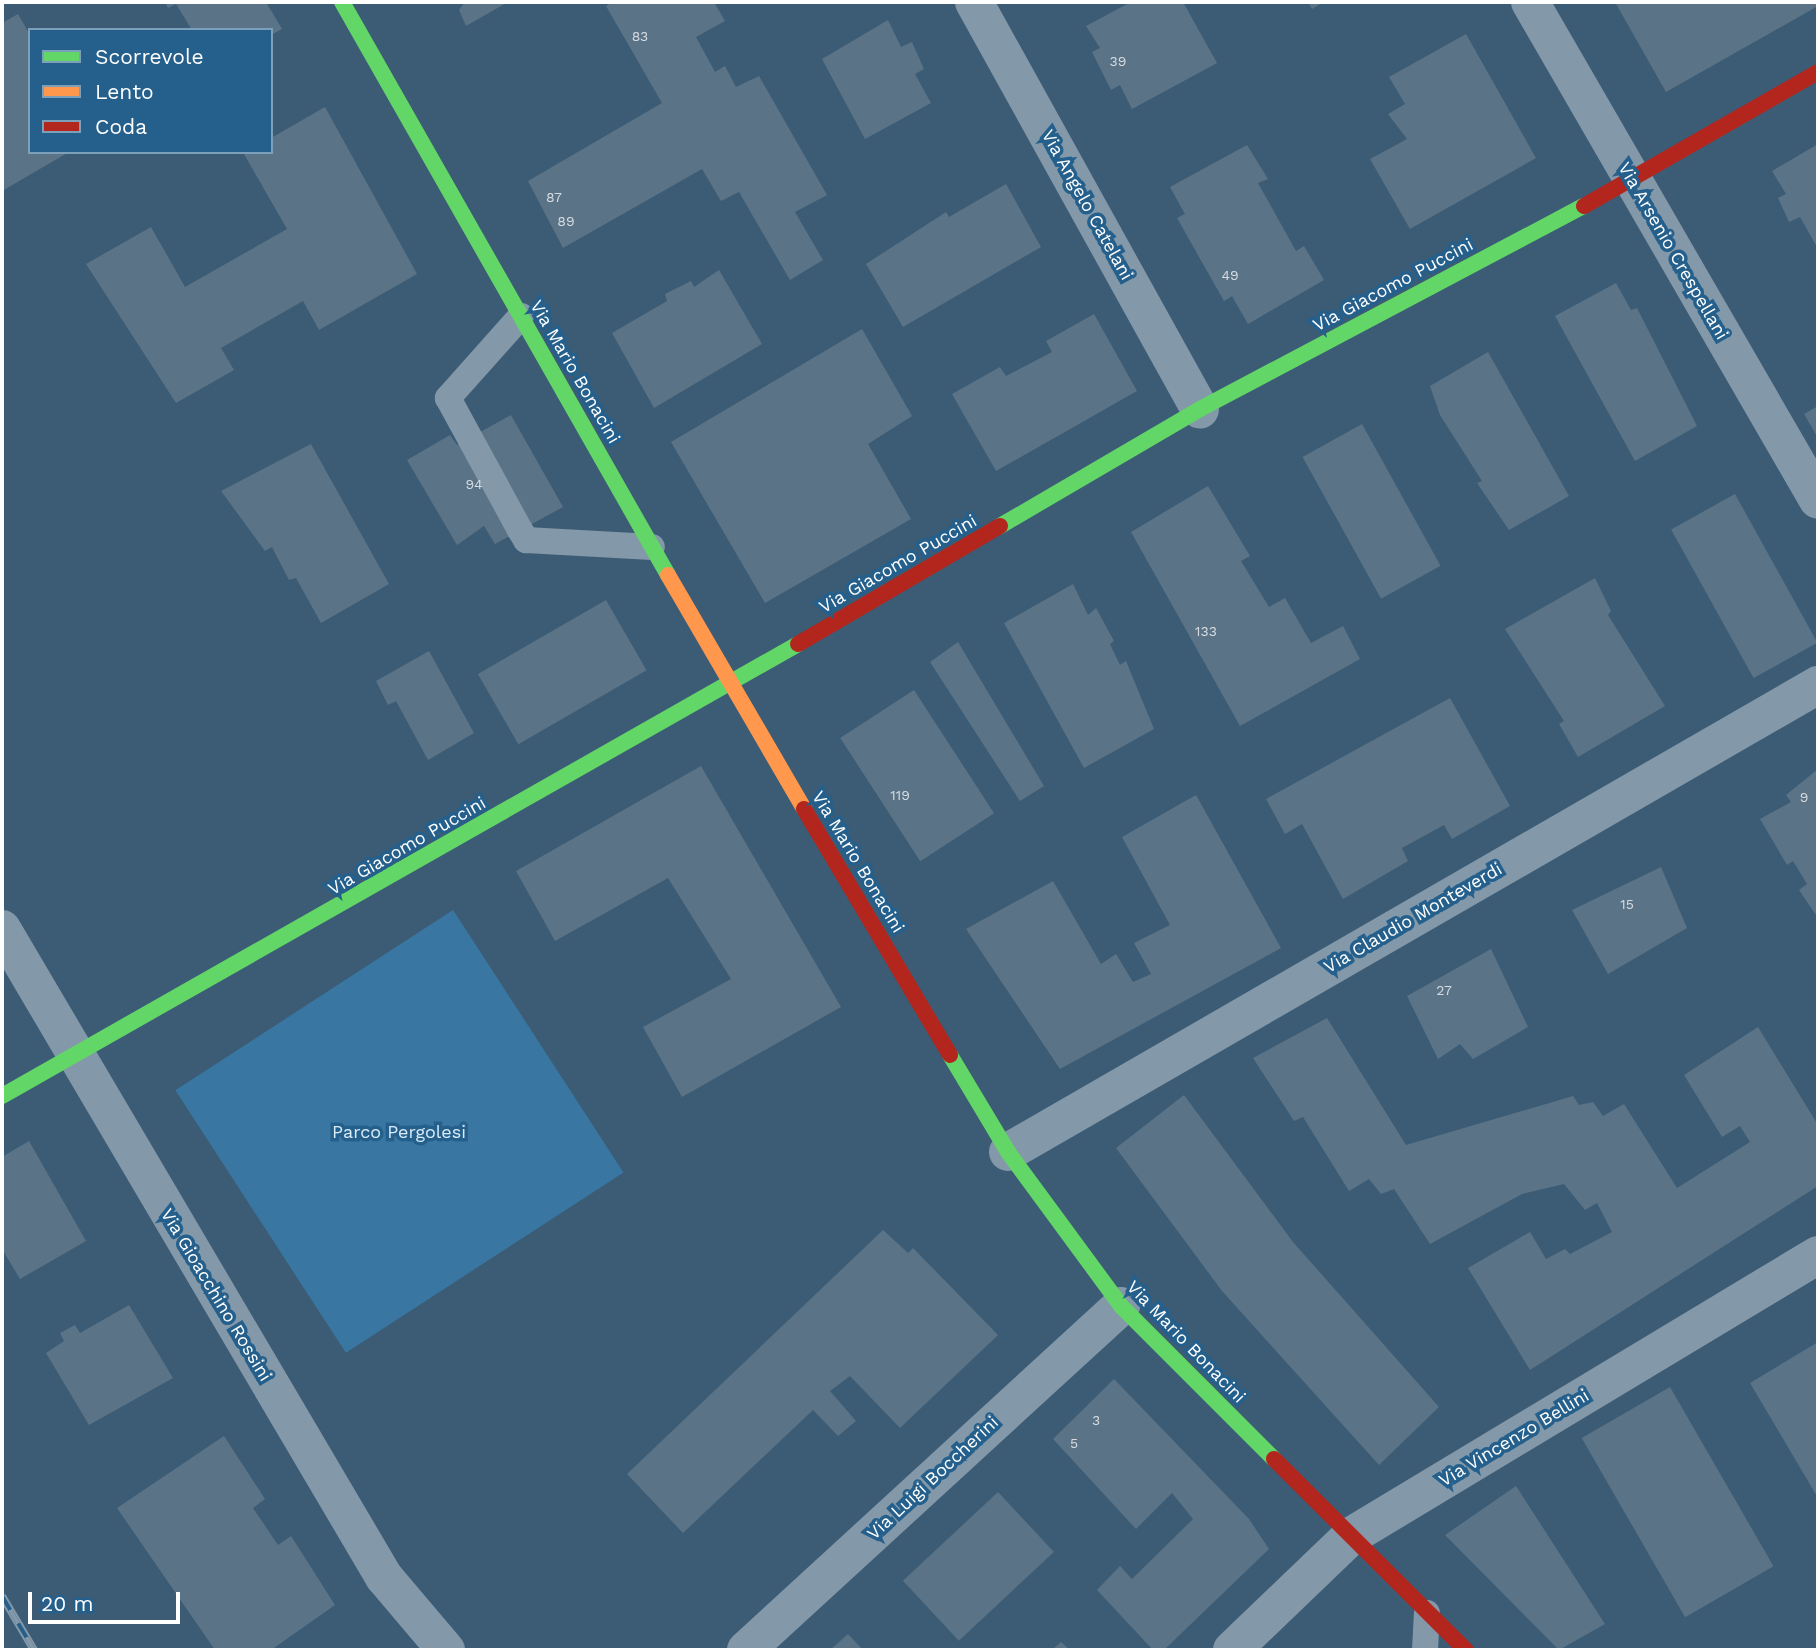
<!DOCTYPE html>
<html>
<head>
<meta charset="utf-8">
<style>
	body { margin:0 }
	#map { position:relative; width:1820px; height:1652px; overflow:hidden; background:#3c5c75; font-family:"Work Sans",sans-serif }
	div>[style] { position:absolute }
	.green>* { inset:0; background:#3977a2; transform-origin:0 0 }
	.building>* { inset:0; background:#5a7386; transform-origin:0 0 }
	.lane>* { height:26px; margin:-13px; padding:0 13px; transform-origin:13px; border-radius:13px; background:#8398a8 }
	.street>* { height:38px; margin:-19px; padding:0 19px; transform-origin:19px; border-radius:19px; background:#8398a8 }
	.fast>* { height:16px; margin:-8px; padding:0 8px; transform-origin:8px; border-radius:8px; background:#63d668 }
	.slow>* { height:16px; margin:-8px; padding:0 8px; transform-origin:8px; border-radius:8px; background:#ff974d }
	.jam>* { height:16px; margin:-8px; padding:0 8px; transform-origin:8px; border-radius:8px; background:#b3261e }
	.rail>* { height:8px; margin-top:-4px; transform-origin:0; background:repeating-linear-gradient(90deg,#25608c 0 16px,#8398a8 0 32px); box-sizing:border-box; border-block:2px solid #8398a8 }
	span { translate:-50% -50%; white-space:nowrap; text-align:center; line-height:1.15; -webkit-text-stroke:7px #25608c; paint-order:stroke }
	.number-label { font-size:14px; color:#d6dce1 }
	.number-label span { -webkit-text-stroke-width:0 }
	.street-label { font-size:18px; color:#fff }
	.park-label { font-size:18px; color:#d8ebf8 }
	.frame { position:absolute; inset:0; border:4px solid #fff; pointer-events:none }
	.legend { position:absolute; left:28px; top:28px; width:245px; height:126px; box-sizing:border-box; background:#25608c; border:2px solid #7ca0ba; margin:0; padding:9px 12px; list-style:none; font-size:21px; color:#fff }
	.legend li { display:flex; align-items:center; gap:14px; height:35px }
	.legend b { width:35px; border:2px solid #7ca0ba }
	.scale { position:absolute; left:28px; top:1592px; width:152px; height:32px; box-sizing:border-box; border:4px solid #fff; border-top:0; padding-left:9px; font-size:21px; line-height:24px; white-space:nowrap; color:#fff; -webkit-text-stroke:5px #25608c; paint-order:stroke }
</style>
</head>
<body>
<div id="map">
	<div class="green">
		<i style="left:453px;top:910px;width:313px;height:331px;rotate:57deg"></i>
	</div>
	<div class="building">
		<i style="clip-path:polygon(165px 2px,266px 2px,282px 29px,271px 35px,271px 30px,192px 30px,176px 4px,168px 8px)"></i>
		<i style="clip-path:polygon(465px 2px,508px 2px,466px 26px,459px 10px)"></i>
		<i style="clip-path:polygon(612px 2px,714px 2px,725px 21px,696px 37px,715px 72px,725px 66px,736px 87px,759px 76px,827px 195px,795px 212px,823px 260px,790px 280px,739px 192px,721px 201px,702px 169px,563px 248px,528px 181px,662px 103px,606px 6px)"></i>
		<i style="clip-path:polygon(1131px 2px,1183px 2px,1217px 63px,1132px 109px,1120px 85px,1111px 90px,1092px 52px,1100px 48px,1086px 26px)"></i>
		<i style="clip-path:polygon(1308px 2px,1324px 2px,1312px 9px)"></i>
		<i style="clip-path:polygon(1615px 2px,1818px 2px,1818px 6px,1666px 92px)"></i>
		<i style="clip-path:polygon(18px 14px,30px 35px,30px 152px,69px 152px,2px 191px,2px 23px)"></i>
		<i style="clip-path:polygon(888px 20px,901px 47px,912px 42px,924px 69px,915px 74px,931px 103px,865px 139px,822px 59px)"></i>
		<i style="clip-path:polygon(1466px 34px,1536px 158px,1410px 229px,1370px 159px,1407px 139px,1388px 114px,1405px 104px,1389px 77px)"></i>
		<i style="clip-path:polygon(325px 107px,417px 274px,319px 330px,303px 301px,221px 348px,234px 370px,176px 403px,86px 264px,151px 227px,185px 287px,287px 229px,244px 154px,271px 152px,271px 138px)"></i>
		<i style="clip-path:polygon(1818px 144px,1818px 249px,1800px 217px,1789px 222px,1778px 198px,1786px 194px,1772px 171px)"></i>
		<i style="clip-path:polygon(1247px 145px,1268px 179px,1258px 183px,1296px 251px,1304px 246px,1324px 280px,1248px 324px,1232px 296px,1224px 301px,1177px 218px,1185px 214px,1170px 187px)"></i>
		<i style="clip-path:polygon(1006px 184px,1041px 247px,903px 327px,866px 264px,946px 212px,949px 217px)"></i>
		<i style="clip-path:polygon(719px 270px,762px 344px,654px 408px,612px 333px,667px 301px,665px 294px,691px 281px,694px 287px)"></i>
		<i style="clip-path:polygon(1616px 283px,1631px 310px,1637px 308px,1697px 426px,1635px 461px,1555px 316px)"></i>
		<i style="clip-path:polygon(1094px 314px,1137px 391px,996px 471px,952px 394px,1000px 367px,1006px 376px,1052px 352px,1046px 341px)"></i>
		<i style="clip-path:polygon(862px 329px,912px 416px,868px 444px,911px 519px,765px 603px,671px 442px)"></i>
		<i style="clip-path:polygon(1488px 352px,1569px 496px,1509px 530px,1477px 483px,1482px 481px,1440px 415px,1430px 386px)"></i>
		<i style="clip-path:polygon(1818px 406px,1818px 438px,1804px 414px)"></i>
		<i style="clip-path:polygon(511px 415px,563px 507px,495px 544px,484px 526px,457px 545px,407px 460px,450px 435px,457px 445px)"></i>
		<i style="left:1362px;top:424px;width:162px;height:68px;rotate:61deg"></i>
		<i style="clip-path:polygon(311px 444px,389px 584px,321px 623px,296px 578px,289px 580px,272px 547px,265px 551px,221px 491px)"></i>
		<i style="clip-path:polygon(1208px 486px,1250px 556px,1241px 561px,1269px 607px,1285px 598px,1311px 643px,1343px 626px,1360px 659px,1240px 726px,1131px 532px)"></i>
		<i style="left:1735px;top:494px;width:170px;height:73px;rotate:61deg"></i>
		<i style="clip-path:polygon(1595px 578px,1611px 611px,1608px 615px,1665px 706px,1578px 757px,1559px 724px,1564px 721px,1505px 629px)"></i>
		<i style="clip-path:polygon(1073px 584px,1088px 615px,1096px 608px,1114px 641px,1110px 644px,1120px 665px,1126px 661px,1154px 729px,1084px 768px,1004px 623px)"></i>
		<i style="left:606px;top:600px;width:81px;height:148px;rotate:60deg"></i>
		<i style="clip-path:polygon(958px 642px,1044px 786px,1020px 801px,930px 662px)"></i>
		<i style="clip-path:polygon(429px 651px,474px 733px,428px 760px,396px 701px,388px 705px,376px 681px)"></i>
		<i style="left:914px;top:690px;width:147px;height:88px;rotate:57deg"></i>
		<i style="clip-path:polygon(1450px 698px,1510px 806px,1452px 839px,1444px 825px,1402px 848px,1408px 861px,1343px 899px,1302px 824px,1285px 834px,1266px 799px)"></i>
		<i style="clip-path:polygon(701px 766px,841px 1007px,682px 1097px,643px 1027px,731px 979px,668px 878px,555px 941px,516px 871px)"></i>
		<i style="clip-path:polygon(1818px 769px,1818px 914px,1816px 915px,1799px 890px,1807px 884px,1793px 861px,1787px 865px,1760px 819px,1791px 802px,1786px 795px)"></i>
		<i style="clip-path:polygon(1196px 795px,1281px 948px,1060px 1069px,966px 929px,1053px 881px,1101px 964px,1116px 954px,1133px 982px,1151px 974px,1134px 943px,1170px 925px,1122px 837px)"></i>
		<i style="clip-path:polygon(1661px 867px,1687px 928px,1608px 974px,1572px 910px)"></i>
		<i style="clip-path:polygon(1491px 949px,1528px 1027px,1473px 1059px,1460px 1044px,1438px 1059px,1407px 996px)"></i>
		<i style="clip-path:polygon(1327px 1018px,1406px 1145px,1573px 1096px,1579px 1105px,1593px 1102px,1603px 1116px,1624px 1104px,1677px 1188px,1750px 1142px,1740px 1126px,1722px 1137px,1684px 1075px,1758px 1027px,1818px 1125px,1818px 1186px,1530px 1370px,1468px 1268px,1530px 1232px,1546px 1259px,1565px 1249px,1570px 1254px,1612px 1232px,1597px 1203px,1585px 1210px,1564px 1184px,1522px 1194px,1430px 1244px,1394px 1189px,1381px 1194px,1369px 1179px,1349px 1191px,1303px 1117px,1294px 1121px,1253px 1058px)"></i>
		<i style="clip-path:polygon(1184px 1095px,1293px 1242px,1439px 1407px,1379px 1465px,1222px 1291px,1116px 1148px)"></i>
		<i style="clip-path:polygon(29px 1141px,86px 1241px,20px 1279px,2px 1249px,2px 1157px)"></i>
		<i style="clip-path:polygon(883px 1230px,908px 1253px,913px 1248px,998px 1335px,900px 1428px,850px 1376px,830px 1391px,856px 1421px,838px 1436px,813px 1410px,683px 1533px,627px 1474px)"></i>
		<i style="clip-path:polygon(129px 1305px,173px 1378px,89px 1425px,46px 1353px,64px 1341px,60px 1333px,75px 1325px,80px 1333px)"></i>
		<i style="clip-path:polygon(1818px 1342px,1818px 1498px,1750px 1383px)"></i>
		<i style="clip-path:polygon(1114px 1379px,1249px 1519px,1269px 1549px,1164px 1650px,1153px 1650px,1097px 1590px,1120px 1566px,1132px 1579px,1193px 1519px,1172px 1493px,1136px 1529px,1053px 1439px)"></i>
		<i style="left:1670px;top:1387px;width:207px;height:102px;rotate:60deg"></i>
		<i style="clip-path:polygon(224px 1436px,265px 1499px,253px 1508px,278px 1545px,291px 1536px,335px 1605px,271px 1650px,215px 1650px,117px 1508px)"></i>
		<i style="clip-path:polygon(1516px 1486px,1605px 1624px,1559px 1650px,1445px 1535px)"></i>
		<i style="left:998px;top:1492px;width:82px;height:130px;rotate:47deg"></i>
		<i style="clip-path:polygon(848px 1634px,863px 1650px,830px 1650px)"></i>
		<i style="clip-path:polygon(1061px 1642px,1070px 1650px,1052px 1650px)"></i>
	</div>
	<div class="lane">
		<i style="left:521px;top:316px;width:110px;rotate:131.7deg"></i>
		<i style="left:448px;top:398px;width:150px;rotate:61.4deg"></i>
		<i style="left:520px;top:530px;width:12px;rotate:59deg"></i>
		<i style="left:526px;top:540px;width:126px;rotate:3.2deg"></i>
		<i style="left:1425px;top:1650px;width:37px;rotate:-87deg"></i>
	</div>
	<div class="street">
		<i style="left:974px;top:2px;width:466px;rotate:61deg"></i>
		<i style="left:1530px;top:2px;width:575px;rotate:59.96deg"></i>
		<i style="left:2px;top:929px;width:752px;rotate:59.48deg"></i>
		<i style="left:384px;top:1577px;width:96px;rotate:49.7deg"></i>
		<i style="left:1008px;top:1152px;width:935px;rotate:-29.97deg"></i>
		<i style="left:746px;top:1650px;width:509px;rotate:-42.53deg"></i>
		<i style="left:1232px;top:1650px;width:165px;rotate:-43.8deg"></i>
		<i style="left:1351px;top:1536px;width:545px;rotate:-31.04deg"></i>
	</div>
	<div class="fast">
		<i style="left:342px;top:2px;width:659px;rotate:60.36deg"></i>
		<i style="left:1000px;top:526px;width:232px;rotate:-30.3deg"></i>
		<i style="left:1200px;top:409px;width:434px;rotate:-27.9deg"></i>
		<i style="left:950px;top:1055px;width:113px;rotate:59.1deg"></i>
		<i style="left:1008px;top:1152px;width:191px;rotate:53.7deg"></i>
		<i style="left:1121px;top:1306px;width:216px;rotate:45deg"></i>
		<i style="left:2px;top:1096px;width:915px;rotate:-29.59deg"></i>
	</div>
	<div class="slow">
		<i style="left:668px;top:575px;width:271px;rotate:59.8deg"></i>
	</div>
	<div class="jam">
		<i style="left:1584px;top:206px;width:270px;rotate:-29.8deg"></i>
		<i style="left:798px;top:644px;width:234px;rotate:-30.3deg"></i>
		<i style="left:804px;top:809px;width:286px;rotate:59.3deg"></i>
		<i style="left:1274px;top:1459px;width:271px;rotate:44.9deg"></i>
	</div>
	<div class="rail">
		<i style="left:2px;top:1596px;width:63px;rotate:59.3deg"></i>
	</div>
	<div class="number-label">
		<span style="left:640px;top:36px">83</span>
		<span style="left:1118px;top:61px">39</span>
		<span style="left:554px;top:197px">87</span>
		<span style="left:566px;top:221px">89</span>
		<span style="left:1230px;top:275px">49</span>
		<span style="left:474px;top:484px">94</span>
		<span style="left:1206px;top:631px">133</span>
		<span style="left:900px;top:795px">119</span>
		<span style="left:1804px;top:797px">9</span>
		<span style="left:1627px;top:904px">15</span>
		<span style="left:1444px;top:990px">27</span>
		<span style="left:1096px;top:1420px">3</span>
		<span style="left:1074px;top:1443px">5</span>
	</div>
	<div class="street-label">
		<span style="left:1087px;top:205px;rotate:61deg">Via Angelo Catelani</span>
		<span style="left:1673px;top:251px;rotate:60deg">Via Arsenio Crespellani</span>
		<span style="left:1393px;top:285px;rotate:-28deg">Via Giacomo Puccini</span>
		<span style="left:575px;top:372px;rotate:60deg">Via Mario Bonacini</span>
		<span style="left:898px;top:564px;rotate:-30deg">Via Giacomo Puccini</span>
		<span style="left:407px;top:846px;rotate:-30deg">Via Giacomo Puccini</span>
		<span style="left:858px;top:862px;rotate:59deg">Via Mario Bonacini</span>
		<span style="left:1413px;top:918px;rotate:-30deg">Via Claudio Monteverdi</span>
		<span style="left:216px;top:1295px;rotate:59deg">Via Gioacchino Rossini</span>
		<span style="left:1186px;top:1342px;rotate:46deg">Via Mario Bonacini</span>
		<span style="left:1514px;top:1438px;rotate:-31deg">Via Vincenzo Bellini</span>
		<span style="left:933px;top:1478px;rotate:-43deg">Via Luigi Boccherini</span>
	</div>
	<div class="park-label">
		<span style="left:399px;top:1132px">Parco Pergolesi</span>
	</div>
	<div class="frame"></div>
	<ul class="legend">
	<li><b style="height:9px;background:#63d668"></b>Scorrevole</li>
	<li><b style="height:9px;background:#ff974d"></b>Lento</li>
	<li><b style="height:9px;background:#b3261e"></b>Coda</li>
	</ul>
	<div class="scale">20 m</div>
</div>
</body>
</html>
